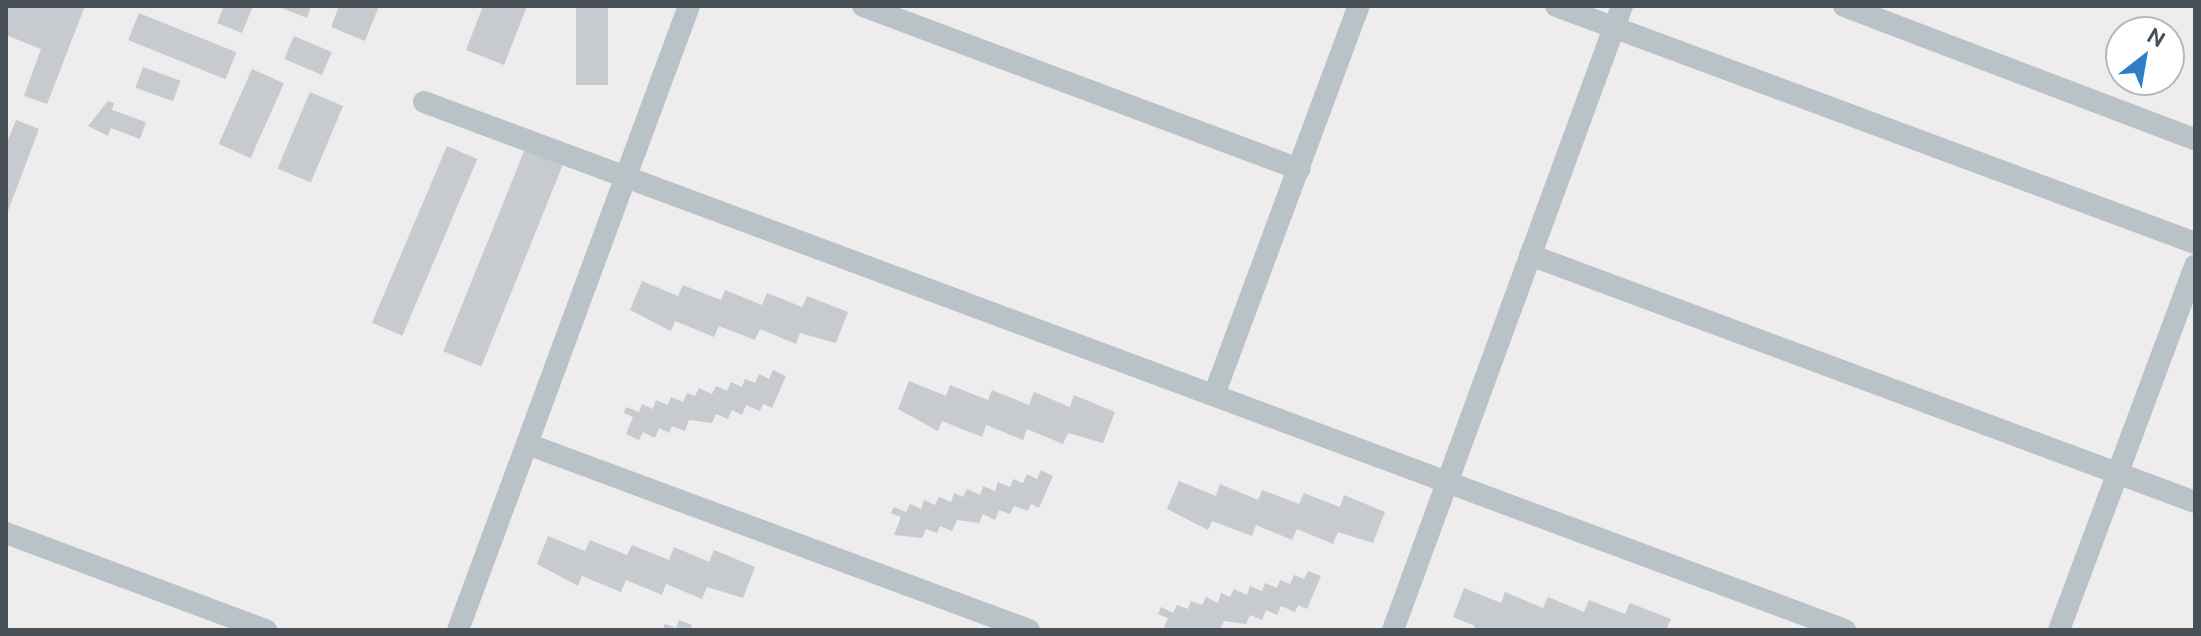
<!DOCTYPE html>
<html>
<head>
<meta charset="utf-8">
<style>
	body { margin:0 }
	#map { position:relative; width:2201px; height:636px; overflow:hidden; background:#efeced; font-family:Ubuntu,sans-serif }
	div>[style] { position:absolute }
	.building>* { inset:0; background:#c7cacf; transform-origin:0 0 }
	.street>* { height:22px; margin:-11px; padding:0 11px; transform-origin:11px; border-radius:11px; background:#b9c2c7 }
	span { translate:-50% -50%; white-space:nowrap; text-align:center; line-height:1.15; -webkit-text-stroke:7px #fff; paint-order:stroke }
	.frame { position:absolute; inset:0; border:8px solid #475157; pointer-events:none }
	.north { position:absolute; left:2105px; top:16px; width:80px; height:80px; box-sizing:border-box; background:#fff; border:2px solid #b5b9bc; border-radius:50%; rotate:31deg; font-size:22px; font-weight:700; line-height:32px; text-align:center; color:#475157 }
	.north::after { content:''; display:block; margin:auto; width:28px; height:36px; background:#2f7ec6; clip-path:polygon(50% 0,100% 100%,50% 72%,0 100%) }
</style>
</head>
<body>
<div id="map">
	<div class="building">
		<i style="clip-path:polygon(6px 6px,85px 6px,47px 104px,24px 96px,41px 49px,6px 35px)"></i>
		<i style="clip-path:polygon(224px 6px,253px 6px,242px 33px,217px 23px)"></i>
		<i style="clip-path:polygon(276px 6px,311px 6px,307px 18px)"></i>
		<i style="clip-path:polygon(339px 6px,379px 6px,365px 41px,331px 27px)"></i>
		<i style="clip-path:polygon(483px 6px,527px 6px,504px 65px,466px 50px)"></i>
		<i style="left:576px;top:6px;width:32px;height:79px"></i>
		<i style="left:139px;top:13px;width:105px;height:29px;rotate:22deg"></i>
		<i style="left:294px;top:36px;width:41px;height:25px;rotate:23deg"></i>
		<i style="left:143px;top:67px;width:40px;height:22px;rotate:20deg"></i>
		<i style="left:252px;top:69px;width:35px;height:82px;rotate:24deg"></i>
		<i style="left:310px;top:92px;width:36px;height:83px;rotate:23deg"></i>
		<i style="clip-path:polygon(108px 101px,114px 103px,112px 110px,146px 122px,140px 139px,111px 128px,108px 136px,88px 126px)"></i>
		<i style="clip-path:polygon(16px 120px,39px 129px,6px 216px,6px 145px)"></i>
		<i style="left:447px;top:146px;width:33px;height:192px;rotate:23deg"></i>
		<i style="left:525px;top:149px;width:41px;height:218px;rotate:22deg"></i>
		<i style="clip-path:polygon(642px 281px,678px 296px,683px 285px,721px 300px,725px 290px,762px 305px,767px 293px,802px 307px,807px 296px,848px 312px,836px 343px,800px 333px,796px 344px,760px 329px,755px 340px,719px 326px,714px 337px,675px 321px,671px 331px,630px 310px)"></i>
		<i style="clip-path:polygon(773px 370px,786px 376px,772px 408px,763px 404px,760px 411px,746px 405px,742px 415px,732px 410px,728px 419px,716px 414px,712px 423px,689px 420px,685px 431px,672px 426px,669px 433px,659px 428px,655px 438px,643px 432px,639px 440px,626px 434px,633px 417px,624px 413px,626px 407px,639px 412px,642px 404px,653px 409px,656px 400px,668px 405px,671px 397px,683px 402px,687px 393px,695px 396px,699px 388px,712px 394px,716px 386px,727px 391px,731px 382px,742px 387px,745px 379px,755px 383px,759px 374px,769px 379px)"></i>
		<i style="clip-path:polygon(909px 381px,946px 396px,950px 385px,988px 400px,992px 390px,1029px 405px,1034px 392px,1070px 407px,1074px 395px,1115px 412px,1103px 443px,1068px 433px,1063px 444px,1027px 429px,1023px 440px,986px 425px,982px 437px,942px 421px,938px 431px,898px 409px)"></i>
		<i style="clip-path:polygon(1041px 470px,1053px 476px,1039px 508px,1031px 504px,1028px 511px,1014px 506px,1010px 514px,999px 510px,995px 520px,983px 514px,979px 523px,957px 520px,952px 531px,940px 526px,937px 533px,926px 529px,922px 538px,894px 535px,901px 517px,891px 513px,894px 507px,906px 512px,910px 504px,921px 509px,924px 500px,935px 505px,939px 497px,951px 502px,954px 493px,963px 497px,967px 489px,980px 495px,983px 486px,995px 491px,998px 482px,1010px 487px,1013px 479px,1023px 483px,1027px 474px,1037px 479px)"></i>
		<i style="clip-path:polygon(1179px 481px,1216px 496px,1220px 484px,1258px 500px,1262px 490px,1299px 504px,1304px 493px,1340px 507px,1344px 495px,1385px 512px,1373px 543px,1338px 532px,1333px 544px,1297px 529px,1292px 540px,1256px 525px,1252px 536px,1212px 521px,1208px 530px,1167px 509px)"></i>
		<i style="clip-path:polygon(548px 536px,585px 551px,590px 540px,627px 555px,632px 545px,669px 560px,674px 547px,709px 562px,714px 550px,755px 567px,743px 598px,707px 587px,702px 599px,666px 584px,662px 595px,626px 580px,621px 592px,582px 576px,578px 586px,537px 564px)"></i>
		<i style="clip-path:polygon(1308px 571px,1321px 576px,1307px 609px,1298px 605px,1295px 612px,1281px 606px,1277px 615px,1266px 610px,1262px 620px,1250px 615px,1246px 624px,1224px 621px,1220px 630px,1163px 630px,1168px 618px,1158px 614px,1161px 607px,1173px 613px,1177px 605px,1188px 609px,1191px 601px,1202px 605px,1206px 597px,1218px 603px,1221px 593px,1230px 597px,1234px 589px,1247px 595px,1250px 586px,1262px 591px,1265px 583px,1277px 588px,1280px 580px,1290px 584px,1294px 575px,1304px 579px)"></i>
		<i style="clip-path:polygon(1464px 588px,1501px 603px,1505px 592px,1543px 608px,1548px 597px,1584px 612px,1589px 600px,1625px 614px,1630px 603px,1671px 619px,1666px 630px,1473px 630px,1475px 626px,1453px 617px)"></i>
		<i style="clip-path:polygon(679px 620px,692px 625px,690px 630px,662px 630px,665px 624px,676px 628px)"></i>
	</div>
	<div class="street">
		<i style="left:863px;top:6px;width:466px;rotate:20.5deg"></i>
		<i style="left:1556px;top:6px;width:682px;rotate:20.35deg"></i>
		<i style="left:1844px;top:6px;width:375px;rotate:20.8deg"></i>
		<i style="left:424px;top:102px;width:1516px;rotate:20.38deg"></i>
		<i style="left:1530px;top:255px;width:709px;rotate:20.38deg"></i>
		<i style="left:1214px;top:395px;width:415px;rotate:-69.6deg"></i>
		<i style="left:530px;top:445px;width:532px;rotate:20.34deg"></i>
		<i style="left:6px;top:533px;width:278px;rotate:20.5deg"></i>
		<i style="left:458px;top:630px;width:665px;rotate:-69.69deg"></i>
		<i style="left:1393px;top:630px;width:665px;rotate:-69.85deg"></i>
		<i style="left:2059px;top:630px;width:389px;rotate:-69.5deg"></i>
	</div>
	<div class="frame"></div>
	<div class="north">N</div>
</div>
</body>
</html>
